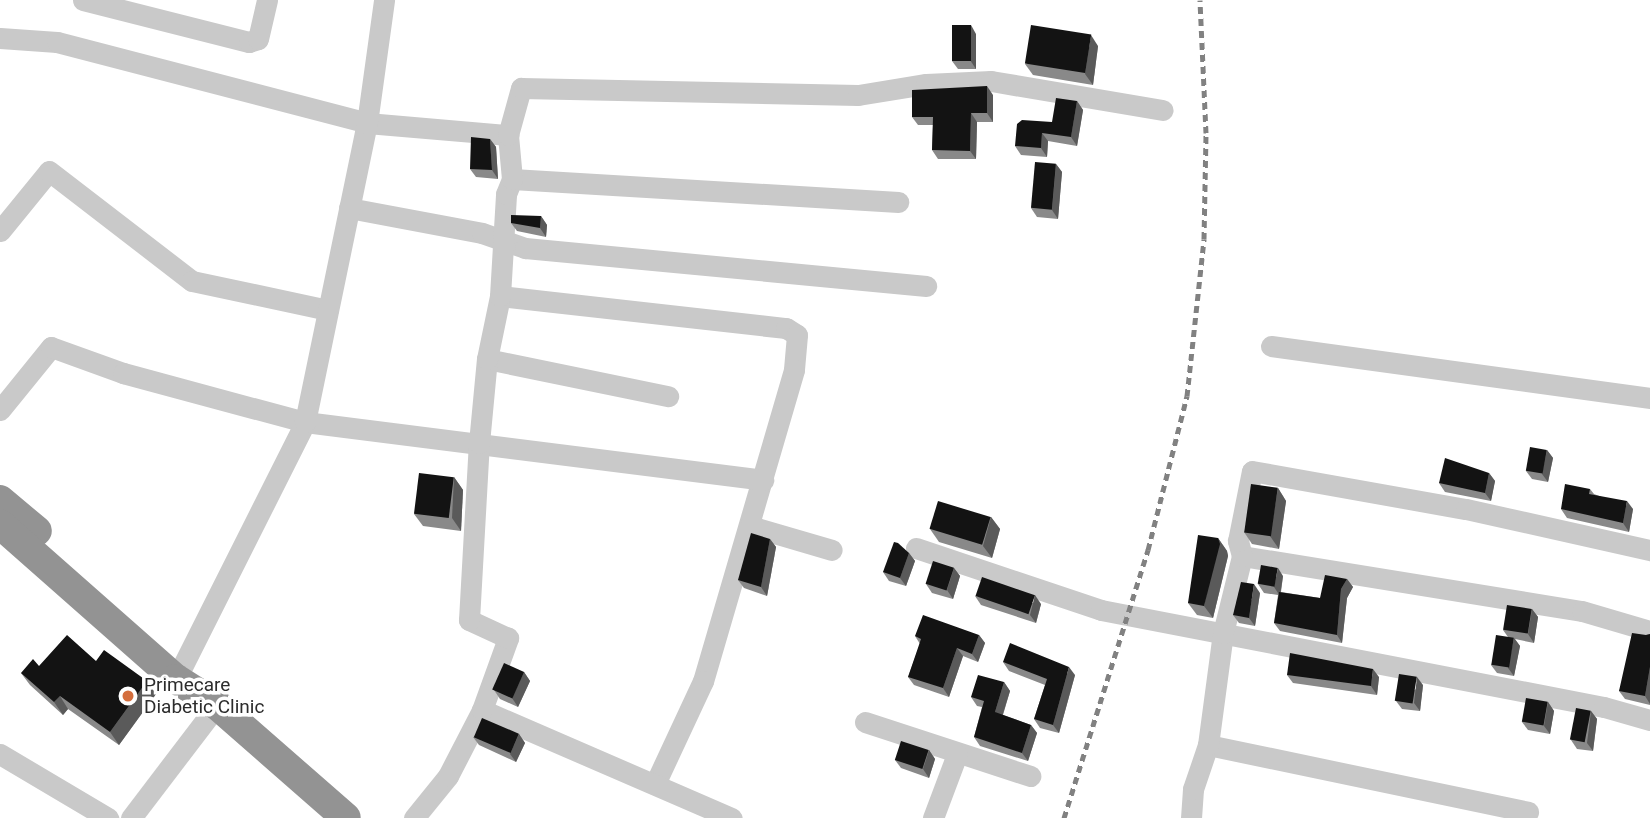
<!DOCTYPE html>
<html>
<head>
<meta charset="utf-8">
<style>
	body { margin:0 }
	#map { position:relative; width:1650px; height:818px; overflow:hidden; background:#fff; font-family:Roboto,sans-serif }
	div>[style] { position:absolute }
	.minor>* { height:21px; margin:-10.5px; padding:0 10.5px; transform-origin:10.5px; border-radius:10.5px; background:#c9c9c9 }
	.highway>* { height:30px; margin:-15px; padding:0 15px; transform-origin:15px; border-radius:15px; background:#939393 }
	.rail>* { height:5px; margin-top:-2.5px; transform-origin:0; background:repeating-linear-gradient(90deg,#818181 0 7px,transparent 0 12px) }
	.wall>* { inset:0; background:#898989 }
	.shaded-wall>* { inset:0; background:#5a5a5a }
	.building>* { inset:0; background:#131313; transform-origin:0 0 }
	.dots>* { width:19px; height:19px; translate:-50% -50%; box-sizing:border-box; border:4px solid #fff; border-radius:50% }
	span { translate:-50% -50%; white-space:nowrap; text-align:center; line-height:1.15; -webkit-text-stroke:7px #fff; paint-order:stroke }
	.poi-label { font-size:19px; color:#2c2c2c }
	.left { translate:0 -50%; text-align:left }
</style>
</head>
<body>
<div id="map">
	<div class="minor">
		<i style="left:83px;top:0;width:171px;rotate:14.2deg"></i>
		<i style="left:249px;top:42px;width:9px;rotate:-18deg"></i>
		<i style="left:258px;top:39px;width:40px;rotate:-77deg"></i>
		<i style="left:0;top:38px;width:57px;rotate:4deg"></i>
		<i style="left:57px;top:42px;width:320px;rotate:14.6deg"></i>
		<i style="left:367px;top:123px;width:142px;rotate:4.9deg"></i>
		<i style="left:512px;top:179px;width:387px;rotate:3.4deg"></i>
		<i style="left:349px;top:208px;width:135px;rotate:10.6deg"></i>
		<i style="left:482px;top:233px;width:46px;rotate:19.2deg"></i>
		<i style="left:525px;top:248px;width:403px;rotate:5.4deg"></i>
		<i style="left:0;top:231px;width:77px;rotate:-50.8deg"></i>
		<i style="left:49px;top:171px;width:180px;rotate:37.6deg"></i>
		<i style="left:192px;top:281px;width:139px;rotate:12deg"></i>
		<i style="left:500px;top:296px;width:288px;rotate:6.4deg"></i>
		<i style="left:786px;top:328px;width:13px;rotate:32deg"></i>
		<i style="left:797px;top:335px;width:35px;rotate:95deg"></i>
		<i style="left:794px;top:370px;width:324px;rotate:106.3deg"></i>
		<i style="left:703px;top:681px;width:114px;rotate:115deg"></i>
		<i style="left:1271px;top:346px;width:383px;rotate:7.8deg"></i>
		<i style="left:487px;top:359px;width:185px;rotate:11.6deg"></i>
		<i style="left:0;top:410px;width:81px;rotate:-51deg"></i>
		<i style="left:51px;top:347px;width:77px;rotate:19.9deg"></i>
		<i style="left:123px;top:373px;width:188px;rotate:15.1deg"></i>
		<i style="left:305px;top:422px;width:462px;rotate:7.2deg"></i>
		<i style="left:750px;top:526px;width:85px;rotate:16.3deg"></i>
		<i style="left:916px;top:548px;width:195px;rotate:18.5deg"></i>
		<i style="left:1101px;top:610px;width:512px;rotate:10.92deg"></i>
		<i style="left:1604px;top:707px;width:48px;rotate:15.8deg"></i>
		<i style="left:1242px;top:556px;width:344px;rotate:9.2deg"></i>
		<i style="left:1582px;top:611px;width:71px;rotate:16.4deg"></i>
		<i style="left:176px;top:679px;width:288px;rotate:-63.3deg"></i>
		<i style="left:305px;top:422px;width:305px;rotate:-78.3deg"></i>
		<i style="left:367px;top:123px;width:124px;rotate:-82.1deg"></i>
		<i style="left:482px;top:710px;width:272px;rotate:23.4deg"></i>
		<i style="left:865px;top:722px;width:174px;rotate:18.1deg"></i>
		<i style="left:1208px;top:745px;width:327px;rotate:11.8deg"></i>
		<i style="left:0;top:754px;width:126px;rotate:30.7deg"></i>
		<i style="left:131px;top:818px;width:142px;rotate:-52.7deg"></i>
		<i style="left:414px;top:818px;width:54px;rotate:-51deg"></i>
		<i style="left:448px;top:776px;width:74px;rotate:-62.7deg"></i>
		<i style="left:482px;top:710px;width:77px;rotate:-70.1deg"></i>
		<i style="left:508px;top:638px;width:43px;rotate:-155.2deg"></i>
		<i style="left:469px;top:620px;width:177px;rotate:-86.8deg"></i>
		<i style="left:479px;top:443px;width:84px;rotate:-84.6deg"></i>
		<i style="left:487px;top:359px;width:64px;rotate:-78.3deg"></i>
		<i style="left:500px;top:296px;width:102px;rotate:-86.6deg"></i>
		<i style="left:506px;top:194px;width:16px;rotate:-68deg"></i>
		<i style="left:512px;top:179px;width:44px;rotate:-95.2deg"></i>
		<i style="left:508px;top:135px;width:49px;rotate:-74.5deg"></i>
		<i style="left:521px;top:88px;width:337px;rotate:1.2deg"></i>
		<i style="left:858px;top:95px;width:69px;rotate:-9.2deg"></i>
		<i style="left:926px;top:84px;width:65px;rotate:-2.6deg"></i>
		<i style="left:991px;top:81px;width:174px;rotate:9.6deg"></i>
		<i style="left:933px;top:818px;width:68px;rotate:-69.4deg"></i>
		<i style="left:1191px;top:818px;width:29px;rotate:-86deg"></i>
		<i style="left:1193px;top:789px;width:46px;rotate:-71.2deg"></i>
		<i style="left:1208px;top:745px;width:113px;rotate:-82.4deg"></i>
		<i style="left:1223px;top:633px;width:79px;rotate:-76.1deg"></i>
		<i style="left:1242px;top:556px;width:16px;rotate:-105deg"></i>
		<i style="left:1238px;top:541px;width:71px;rotate:-78.7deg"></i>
		<i style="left:1252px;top:471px;width:217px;rotate:10.1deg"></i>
		<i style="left:1466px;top:509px;width:189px;rotate:12.6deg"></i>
	</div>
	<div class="highway">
		<i style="left:0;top:500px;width:48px;rotate:40deg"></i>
		<i style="left:0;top:524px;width:235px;rotate:41.4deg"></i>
		<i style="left:176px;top:679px;width:49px;rotate:32.4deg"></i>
		<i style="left:217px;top:705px;width:171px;rotate:41.2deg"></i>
	</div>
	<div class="rail">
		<i style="left:1064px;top:818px;width:281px;rotate:-72.6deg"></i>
		<i style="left:1148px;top:550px;width:159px;rotate:-75.8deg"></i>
		<i style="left:1187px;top:396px;width:158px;rotate:-83.8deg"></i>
		<i style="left:1204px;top:239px;width:106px;rotate:-88.9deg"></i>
		<i style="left:1206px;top:133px;width:133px;rotate:-92.6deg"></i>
	</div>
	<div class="wall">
		<i style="clip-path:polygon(976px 34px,976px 69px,958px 69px,952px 61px)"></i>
		<i style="clip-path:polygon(1098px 46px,1093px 85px,1033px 75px,1025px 64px)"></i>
		<i style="clip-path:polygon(993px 95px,993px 122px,977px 122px,976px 159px,938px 159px,932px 150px,933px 125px,918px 125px,912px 117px)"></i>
		<i style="clip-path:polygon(1077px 101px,1083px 110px,1077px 146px,1048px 141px,1047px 157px,1021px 155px,1015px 146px,1052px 122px)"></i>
		<i style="clip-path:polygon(490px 139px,496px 147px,498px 179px,476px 177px,470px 169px)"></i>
		<i style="clip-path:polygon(1056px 164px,1062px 172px,1058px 219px,1037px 217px,1031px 208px)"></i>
		<i style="clip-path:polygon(541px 216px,547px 225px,546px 237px,517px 231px,511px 223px)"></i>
		<i style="clip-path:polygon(1547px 450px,1553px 458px,1548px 482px,1532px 479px,1526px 471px)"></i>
		<i style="clip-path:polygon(1489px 473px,1495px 481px,1491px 501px,1445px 492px,1439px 483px)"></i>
		<i style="clip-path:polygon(454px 477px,463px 490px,461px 531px,423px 526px,414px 514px)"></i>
		<i style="clip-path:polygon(1278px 488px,1286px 501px,1279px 549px,1252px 544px,1244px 532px)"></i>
		<i style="clip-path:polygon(1590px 489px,1594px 494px,1633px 509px,1629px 532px,1567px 518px,1561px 509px)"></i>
		<i style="clip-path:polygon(991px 517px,1000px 529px,992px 558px,939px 542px,930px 529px)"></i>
		<i style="clip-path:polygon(1218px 538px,1227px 551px,1228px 556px,1213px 618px,1197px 615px,1188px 603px)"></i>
		<i style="clip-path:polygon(770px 539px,776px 547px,767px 596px,744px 588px,738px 580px)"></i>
		<i style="clip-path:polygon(909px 553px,915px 561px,906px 586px,889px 581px,883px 572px)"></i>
		<i style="clip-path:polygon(954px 568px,960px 576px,953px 599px,932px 593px,926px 584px)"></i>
		<i style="clip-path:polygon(1283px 576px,1281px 592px,1320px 598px,1347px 579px,1353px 587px,1347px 598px,1342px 643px,1280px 631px,1274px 623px,1278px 595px,1264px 593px,1258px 584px)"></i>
		<i style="clip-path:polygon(1260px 593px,1255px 626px,1239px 623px,1233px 615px)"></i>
		<i style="clip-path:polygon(975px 596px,1041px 604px,1036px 623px,981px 605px)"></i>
		<i style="clip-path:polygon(1532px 609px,1538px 617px,1534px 643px,1515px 639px,1520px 646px,1514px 676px,1497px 673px,1491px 665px,1508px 637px,1503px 630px)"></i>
		<i style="clip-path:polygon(1650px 634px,1650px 705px,1625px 699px,1619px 691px,1646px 635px)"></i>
		<i style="clip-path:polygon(979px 635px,985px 643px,978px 662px,963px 656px,949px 697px,914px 685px,908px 677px,920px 644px,915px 636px)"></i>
		<i style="clip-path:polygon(96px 661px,156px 694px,119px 745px,68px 709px,63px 715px,30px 685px,21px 673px,39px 666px)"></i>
		<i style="clip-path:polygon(1003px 662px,1075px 675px,1059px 733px,1040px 728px,1034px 719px,1045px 685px,1009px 671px)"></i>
		<i style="clip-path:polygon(524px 672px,530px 681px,518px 707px,500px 699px,494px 690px)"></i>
		<i style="clip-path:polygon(1287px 675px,1379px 677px,1377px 695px,1293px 683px)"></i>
		<i style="clip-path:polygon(1004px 682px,1010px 691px,1003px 715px,1031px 725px,1037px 733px,1028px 761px,980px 746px,974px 737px,982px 707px,977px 706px,971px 697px)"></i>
		<i style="clip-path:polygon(1423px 685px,1420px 711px,1402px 709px,1396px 701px)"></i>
		<i style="clip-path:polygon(1548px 702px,1554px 711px,1550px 734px,1528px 730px,1522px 722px)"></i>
		<i style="clip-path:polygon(1591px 711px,1597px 719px,1593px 751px,1577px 749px,1571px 740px)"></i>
		<i style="clip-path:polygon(519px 734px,525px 743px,516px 762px,479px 745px,473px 737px)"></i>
		<i style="clip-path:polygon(929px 750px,935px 759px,929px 778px,901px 768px,895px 760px)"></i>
	</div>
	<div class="shaded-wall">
		<i style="clip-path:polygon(971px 25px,976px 34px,976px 69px,970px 60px)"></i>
		<i style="clip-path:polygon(1091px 35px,1098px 46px,1093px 85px,1085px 74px)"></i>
		<i style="clip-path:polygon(987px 86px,993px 95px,993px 122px,987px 113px)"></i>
		<i style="clip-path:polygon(1077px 101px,1083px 110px,1077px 146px,1071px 137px)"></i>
		<i style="clip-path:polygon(971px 113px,977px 122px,976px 159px,970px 151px)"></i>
		<i style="clip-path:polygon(1042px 133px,1048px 141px,1047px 157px,1041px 148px)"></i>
		<i style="clip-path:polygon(490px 139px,496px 147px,498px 179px,492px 170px)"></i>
		<i style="clip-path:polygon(1056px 164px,1062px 172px,1058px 219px,1052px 210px)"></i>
		<i style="clip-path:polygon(541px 216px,547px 225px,546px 237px,540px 228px)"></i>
		<i style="clip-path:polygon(1547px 450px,1553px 458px,1548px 482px,1542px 474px)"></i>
		<i style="clip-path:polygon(1489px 473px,1495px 481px,1491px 501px,1485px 493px)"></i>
		<i style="clip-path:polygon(454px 477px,463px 490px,461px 531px,452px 518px)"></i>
		<i style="clip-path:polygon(1278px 488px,1286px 501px,1279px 549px,1270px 536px)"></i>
		<i style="clip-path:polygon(1627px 501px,1633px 509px,1629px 532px,1623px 523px)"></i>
		<i style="clip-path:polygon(991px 517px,1000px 529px,992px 558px,983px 546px)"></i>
		<i style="clip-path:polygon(1218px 538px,1227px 551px,1228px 556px,1213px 618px,1204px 606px)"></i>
		<i style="clip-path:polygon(770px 539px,776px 547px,767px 596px,761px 587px)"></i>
		<i style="clip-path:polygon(909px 553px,915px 561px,906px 586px,900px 578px)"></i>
		<i style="clip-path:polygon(954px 568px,960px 576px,953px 599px,947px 590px)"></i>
		<i style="clip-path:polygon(1278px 568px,1283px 576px,1280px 596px,1274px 587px)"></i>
		<i style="clip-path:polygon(1347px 579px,1353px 587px,1347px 598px,1342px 643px,1337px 635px,1341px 589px)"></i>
		<i style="clip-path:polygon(1254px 584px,1260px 593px,1255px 626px,1249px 618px)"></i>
		<i style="clip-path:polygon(1035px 595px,1041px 604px,1036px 623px,1030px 615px)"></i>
		<i style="clip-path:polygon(1532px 609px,1538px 617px,1534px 643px,1528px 634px)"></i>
		<i style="clip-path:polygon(979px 635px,985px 643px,978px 662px,972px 654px)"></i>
		<i style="clip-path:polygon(1514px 638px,1520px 646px,1514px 676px,1508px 668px)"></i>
		<i style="clip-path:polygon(957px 648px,963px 656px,949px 697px,943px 688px)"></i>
		<i style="clip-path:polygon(1069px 667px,1075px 675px,1059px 733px,1053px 725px)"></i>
		<i style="clip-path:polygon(1650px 667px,1650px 704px,1645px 696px)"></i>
		<i style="clip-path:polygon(1373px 669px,1379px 677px,1377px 695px,1371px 686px)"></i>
		<i style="clip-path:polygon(524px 672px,530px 681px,518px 707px,512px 698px)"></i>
		<i style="clip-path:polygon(1417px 677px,1423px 685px,1420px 711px,1414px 703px)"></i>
		<i style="clip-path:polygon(147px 681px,156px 694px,119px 745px,110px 732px)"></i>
		<i style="clip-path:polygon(1004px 682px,1010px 691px,1001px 720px,995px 712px)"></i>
		<i style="clip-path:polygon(60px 696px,68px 709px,63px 715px,54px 702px)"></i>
		<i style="clip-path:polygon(1548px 702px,1554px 711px,1550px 734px,1544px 726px)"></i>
		<i style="clip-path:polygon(1591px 711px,1597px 719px,1593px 751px,1587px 743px)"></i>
		<i style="clip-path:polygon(1031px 725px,1037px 733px,1028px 761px,1022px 753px)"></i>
		<i style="clip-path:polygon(519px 734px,525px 743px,516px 762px,510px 754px)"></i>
		<i style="clip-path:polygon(929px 750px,935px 759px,929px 778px,923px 769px)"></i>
	</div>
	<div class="building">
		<i style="left:952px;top:25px;width:19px;height:36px"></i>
		<i style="left:1031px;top:25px;width:61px;height:39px;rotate:9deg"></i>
		<i style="clip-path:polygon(987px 86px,987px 113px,971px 113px,970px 151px,932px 150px,933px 117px,912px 117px,912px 90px)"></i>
		<i style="clip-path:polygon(1056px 98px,1077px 101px,1071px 137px,1042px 133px,1041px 148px,1015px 146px,1017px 124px,1022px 120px,1052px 122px)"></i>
		<i style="clip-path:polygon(471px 137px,490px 139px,492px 170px,470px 169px)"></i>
		<i style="left:1035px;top:162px;width:21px;height:46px;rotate:5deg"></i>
		<i style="clip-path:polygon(511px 215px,541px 216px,540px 228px,511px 223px)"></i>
		<i style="left:1530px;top:447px;width:17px;height:24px;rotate:10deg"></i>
		<i style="clip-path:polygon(1445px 458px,1489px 473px,1485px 493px,1439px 483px)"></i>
		<i style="left:419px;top:473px;width:35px;height:41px;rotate:7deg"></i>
		<i style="left:1251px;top:484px;width:27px;height:49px;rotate:8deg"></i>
		<i style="clip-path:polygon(1565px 484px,1590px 489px,1589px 494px,1627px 501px,1623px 523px,1561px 509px)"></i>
		<i style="left:938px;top:501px;width:55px;height:29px;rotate:17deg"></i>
		<i style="clip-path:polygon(751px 533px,770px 539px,761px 587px,738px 580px)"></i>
		<i style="clip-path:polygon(1198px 535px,1218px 538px,1220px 544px,1204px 606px,1188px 603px)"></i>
		<i style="clip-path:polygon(894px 542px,898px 543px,909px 553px,900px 578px,883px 572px)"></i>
		<i style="left:933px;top:561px;width:22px;height:24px;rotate:18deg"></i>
		<i style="left:1261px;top:565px;width:17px;height:19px;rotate:10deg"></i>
		<i style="clip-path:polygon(1325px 575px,1347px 579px,1341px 589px,1337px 635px,1274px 623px,1279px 592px,1320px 598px)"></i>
		<i style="left:982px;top:577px;width:56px;height:20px;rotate:19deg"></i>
		<i style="clip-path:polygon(1241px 582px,1254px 584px,1249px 618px,1233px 615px)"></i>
		<i style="left:1507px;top:605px;width:25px;height:25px;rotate:9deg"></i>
		<i style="clip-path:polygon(923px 615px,979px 635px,972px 654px,957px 648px,943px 688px,908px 677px,921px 639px,915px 636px)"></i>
		<i style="clip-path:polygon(1632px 633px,1646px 635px,1650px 634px,1650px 667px,1645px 696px,1619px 691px)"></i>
		<i style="clip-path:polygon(67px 635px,96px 661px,104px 650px,147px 681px,110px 732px,60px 696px,54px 702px,21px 673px,33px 659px,39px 666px)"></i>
		<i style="left:1496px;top:635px;width:18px;height:30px;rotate:9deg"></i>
		<i style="clip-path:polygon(1010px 643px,1069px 667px,1053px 725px,1034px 719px,1047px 679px,1003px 662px)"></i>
		<i style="clip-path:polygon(1290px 653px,1373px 669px,1371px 686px,1287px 675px)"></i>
		<i style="left:504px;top:663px;width:22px;height:29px;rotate:24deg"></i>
		<i style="left:1399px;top:674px;width:18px;height:27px;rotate:9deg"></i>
		<i style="clip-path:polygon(978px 675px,1004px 682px,995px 712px,1031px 725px,1022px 753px,974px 737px,984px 701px,971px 697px)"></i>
		<i style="left:1526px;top:698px;width:22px;height:24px;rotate:10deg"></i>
		<i style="left:1576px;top:708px;width:15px;height:32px;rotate:11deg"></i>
		<i style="left:482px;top:718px;width:40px;height:21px;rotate:23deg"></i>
		<i style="left:901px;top:741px;width:29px;height:20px;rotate:18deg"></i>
	</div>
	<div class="dots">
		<i style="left:128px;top:696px;background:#d46e3d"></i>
	</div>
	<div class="poi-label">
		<span class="left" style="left:144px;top:696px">Primecare<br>Diabetic Clinic</span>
	</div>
</div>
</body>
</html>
